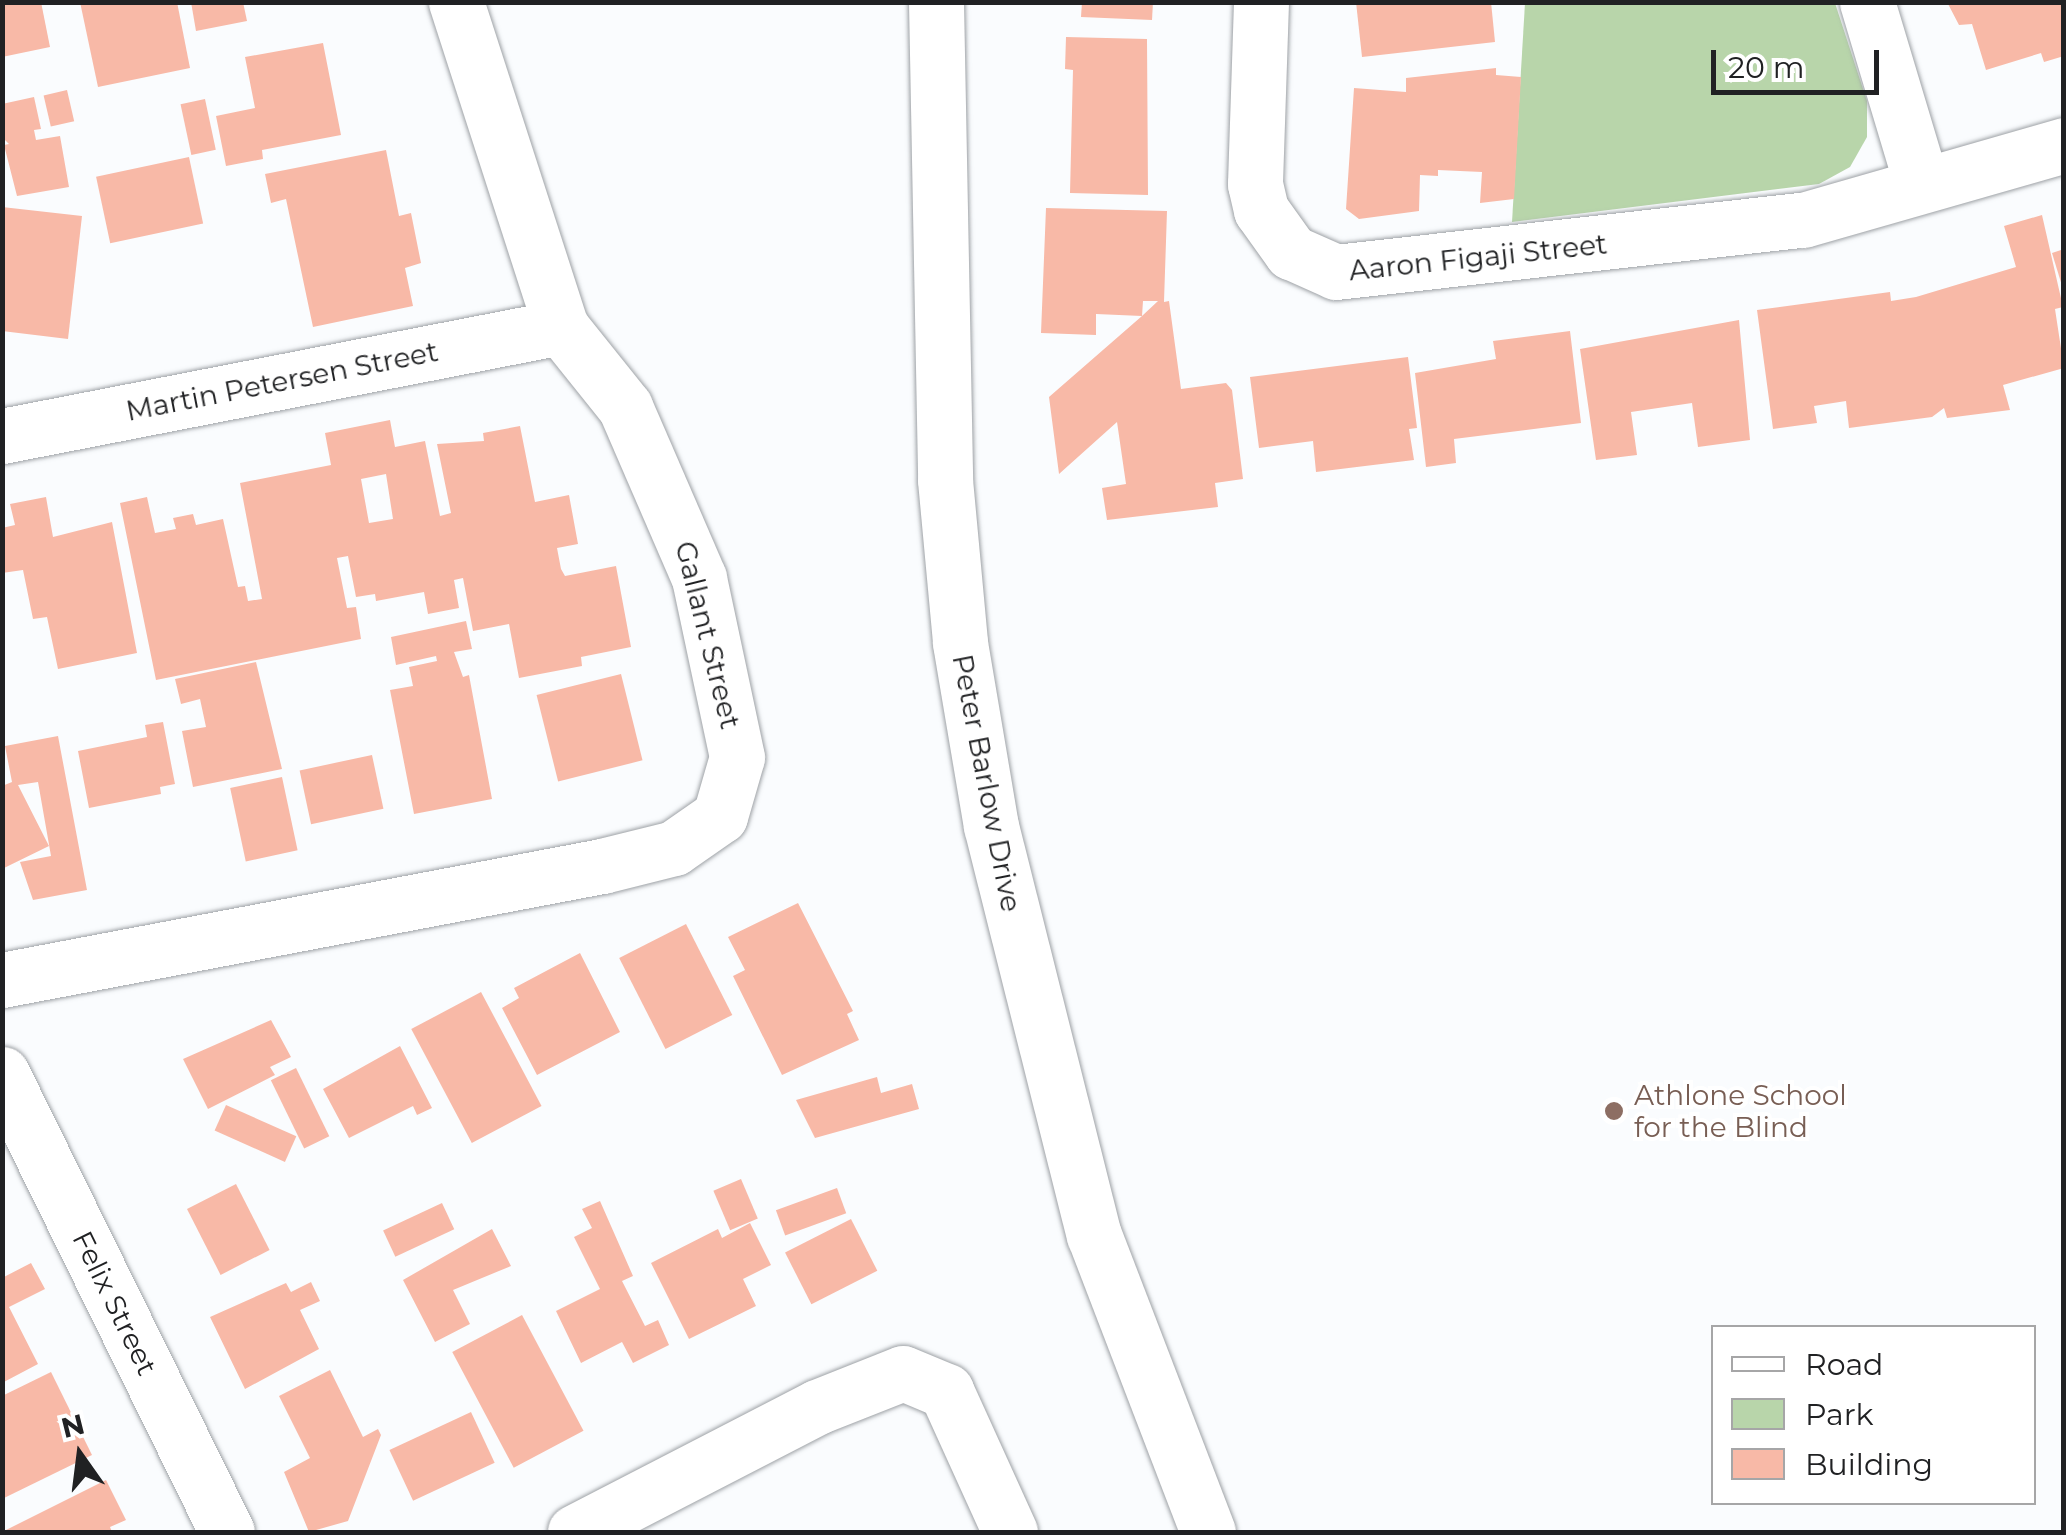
<!DOCTYPE html>
<html>
<head>
<meta charset="utf-8">
<style>
	body { margin:0 }
	#map { position:relative; width:2066px; height:1535px; overflow:hidden; background:#fafcfe; font-family:Montserrat,sans-serif }
	div>[style] { position:absolute }
	.green>* { inset:0; background:#b8d5aa }
	.building>* { inset:0; background:#f8b9a7; transform-origin:0 0 }
	.roads { filter:drop-shadow(0 0 2px #9ea2a6) drop-shadow(0 0 2px #9ea2a6) }
	.minor>* { height:55px; margin:-27.5px; padding:0 27.5px; transform-origin:27.5px; border-radius:27.5px; background:#fff }
	.dots>* { width:28px; height:28px; translate:-50% -50%; box-sizing:border-box; border:5px solid #fff; border-radius:50% }
	span { translate:-50% -50%; white-space:nowrap; text-align:center; line-height:1.15; -webkit-text-stroke:8px #fff; paint-order:stroke }
	.street-label { font-size:28px; color:#202123 }
	.education-label { font-size:28px; color:#785e54 }
	.left { translate:0 -50%; text-align:left }
	.frame { position:absolute; inset:0; border:5px solid #202123; pointer-events:none }
	.legend { position:absolute; left:1711px; top:1325px; width:325px; height:180px; box-sizing:border-box; background:#fff; border:2px solid #a6a6a7; margin:0; padding:12px 18px; list-style:none; font-size:30px; color:#202123 }
	.legend li { display:flex; align-items:center; gap:20px; height:50px }
	.legend b { width:50px; border:2px solid #a6a6a7 }
	.north { position:absolute; left:30px; top:1405px; width:100px; height:100px; -webkit-text-stroke:8px #fff; paint-order:stroke; rotate:346deg; font-size:28px; font-weight:700; line-height:40px; text-align:center; color:#202123 }
	.north::after { content:''; display:block; margin:auto; width:35px; height:45px; background:#202123; clip-path:polygon(50% 0,100% 100%,50% 72%,0 100%) }
	.scale { position:absolute; left:1711px; top:50px; width:168px; height:45px; box-sizing:border-box; border:5px solid #202123; border-top:0; padding-left:12px; font-size:30px; line-height:35px; white-space:nowrap; color:#202123; -webkit-text-stroke:8px #fff; paint-order:stroke }
</style>
</head>
<body>
<div id="map">
	<div class="green">
		<i style="clip-path:polygon(1525px 3px,1835px 3px,1867px 101px,1867px 137px,1850px 167px,1819px 184px,1512px 222px)"></i>
	</div>
	<div class="building">
		<i style="clip-path:polygon(2px 2px,41px 2px,50px 47px,2px 57px)"></i>
		<i style="clip-path:polygon(80px 2px,177px 2px,190px 68px,98px 87px)"></i>
		<i style="clip-path:polygon(191px 2px,243px 2px,247px 21px,196px 31px)"></i>
		<i style="clip-path:polygon(1082px 2px,1153px 2px,1152px 20px,1081px 17px)"></i>
		<i style="clip-path:polygon(1356px 2px,1491px 2px,1495px 42px,1362px 57px)"></i>
		<i style="clip-path:polygon(1947px 2px,2064px 2px,2064px 56px,2044px 62px,2041px 53px,1986px 70px,1972px 24px,1959px 25px)"></i>
		<i style="clip-path:polygon(1066px 37px,1147px 39px,1148px 195px,1070px 193px,1073px 70px,1065px 69px)"></i>
		<i style="clip-path:polygon(323px 43px,341px 135px,262px 150px,263px 159px,226px 166px,216px 116px,255px 108px,245px 57px)"></i>
		<i style="clip-path:polygon(1496px 68px,1496px 75px,1521px 77px,1514px 199px,1480px 203px,1482px 172px,1438px 170px,1438px 176px,1420px 175px,1419px 211px,1359px 219px,1346px 209px,1354px 88px,1406px 92px,1406px 78px)"></i>
		<i style="left:67px;top:90px;width:32px;height:24px;rotate:77deg"></i>
		<i style="clip-path:polygon(34px 97px,41px 129px,34px 130px,36px 140px,60px 136px,69px 187px,17px 196px,4px 145px,9px 144px,2px 137px,2px 104px)"></i>
		<i style="left:205px;top:99px;width:52px;height:25px;rotate:78deg"></i>
		<i style="clip-path:polygon(386px 150px,399px 216px,411px 213px,421px 263px,405px 268px,413px 306px,313px 327px,286px 199px,271px 203px,265px 174px)"></i>
		<i style="left:189px;top:157px;width:68px;height:95px;rotate:78deg"></i>
		<i style="clip-path:polygon(2px 207px,82px 216px,68px 339px,2px 331px)"></i>
		<i style="clip-path:polygon(evenodd,1046px 208px,1167px 211px,1164px 302px,1169px 301px,1181px 389px,1226px 383px,1232px 390px,1243px 479px,1215px 483px,1218px 507px,1107px 520px,1102px 488px,1126px 484px,1117px 422px,1059px 474px,1049px 397px,1142px 316px,1096px 314px,1096px 335px,1041px 333px,1046px 208px,1143px 301px,1158px 301px,1142px 316px,1143px 301px)"></i>
		<i style="clip-path:polygon(2042px 215px,2063px 307px,2055px 309px,2064px 368px,2003px 385px,2010px 410px,1947px 418px,1944px 408px,1932px 417px,1849px 428px,1846px 401px,1814px 406px,1817px 423px,1773px 429px,1757px 310px,1890px 292px,1891px 301px,1916px 297px,2016px 267px,2004px 226px)"></i>
		<i style="clip-path:polygon(2064px 249px,2064px 289px,2063px 289px,2052px 253px)"></i>
		<i style="clip-path:polygon(1739px 320px,1750px 440px,1698px 447px,1692px 403px,1631px 412px,1637px 455px,1596px 460px,1580px 349px)"></i>
		<i style="clip-path:polygon(1570px 331px,1581px 423px,1454px 439px,1456px 463px,1426px 467px,1415px 373px,1496px 359px,1493px 341px)"></i>
		<i style="clip-path:polygon(1408px 357px,1417px 428px,1409px 429px,1414px 460px,1316px 472px,1313px 441px,1259px 448px,1250px 377px)"></i>
		<i style="clip-path:polygon(evenodd,390px 420px,395px 447px,425px 441px,440px 516px,451px 513px,437px 444px,484px 441px,483px 433px,520px 426px,535px 502px,569px 495px,578px 544px,557px 548px,561px 569px,565px 576px,616px 566px,631px 647px,581px 657px,582px 666px,519px 678px,509px 624px,473px 631px,463px 578px,454px 580px,459px 608px,428px 614px,424px 592px,376px 601px,375px 594px,356px 597px,348px 556px,337px 558px,347px 608px,356px 607px,361px 639px,156px 680px,120px 503px,147px 497px,155px 533px,176px 529px,173px 518px,193px 514px,196px 525px,223px 519px,238px 587px,245px 586px,248px 601px,262px 599px,240px 483px,331px 465px,325px 433px,390px 420px,386px 474px,393px 519px,369px 523px,361px 479px,386px 474px)"></i>
		<i style="clip-path:polygon(46px 497px,53px 537px,112px 522px,137px 653px,58px 669px,47px 617px,33px 619px,23px 570px,2px 573px,2px 528px,15px 525px,10px 504px)"></i>
		<i style="clip-path:polygon(466px 621px,472px 649px,454px 652px,463px 677px,469px 675px,492px 799px,414px 814px,390px 690px,413px 686px,409px 667px,437px 661px,436px 656px,396px 665px,391px 637px)"></i>
		<i style="clip-path:polygon(256px 662px,282px 769px,193px 787px,182px 731px,206px 727px,200px 699px,181px 704px,175px 679px)"></i>
		<i style="left:621px;top:674px;width:89px;height:87px;rotate:76deg"></i>
		<i style="clip-path:polygon(163px 722px,175px 784px,160px 787px,161px 794px,89px 808px,78px 751px,147px 737px,145px 725px)"></i>
		<i style="clip-path:polygon(58px 736px,87px 890px,33px 900px,20px 862px,51px 856px,38px 782px,18px 785px,49px 846px,2px 869px,2px 786px,12px 782px,5px 746px)"></i>
		<i style="left:372px;top:755px;width:55px;height:74px;rotate:78deg"></i>
		<i style="left:282px;top:777px;width:75px;height:53px;rotate:78deg"></i>
		<i style="clip-path:polygon(798px 903px,853px 1011px,847px 1014px,859px 1040px,782px 1075px,733px 976px,745px 970px,728px 937px)"></i>
		<i style="left:686px;top:924px;width:102px;height:75px;rotate:63deg"></i>
		<i style="clip-path:polygon(580px 953px,620px 1032px,537px 1075px,502px 1008px,519px 998px,514px 988px)"></i>
		<i style="left:481px;top:992px;width:129px;height:79px;rotate:62deg"></i>
		<i style="clip-path:polygon(271px 1020px,291px 1057px,270px 1067px,275px 1075px,208px 1109px,183px 1059px)"></i>
		<i style="clip-path:polygon(400px 1046px,432px 1108px,417px 1115px,413px 1106px,349px 1138px,323px 1089px)"></i>
		<i style="left:296px;top:1068px;width:76px;height:28px;rotate:64deg"></i>
		<i style="clip-path:polygon(877px 1077px,881px 1093px,912px 1084px,919px 1109px,815px 1138px,796px 1100px)"></i>
		<i style="left:226px;top:1105px;width:77px;height:28px;rotate:24deg"></i>
		<i style="left:741px;top:1179px;width:43px;height:30px;rotate:67deg"></i>
		<i style="left:236px;top:1184px;width:74px;height:55px;rotate:63deg"></i>
		<i style="left:837px;top:1188px;width:27px;height:65px;rotate:70deg"></i>
		<i style="clip-path:polygon(600px 1201px,633px 1276px,622px 1281px,645px 1326px,658px 1320px,669px 1345px,633px 1363px,622px 1342px,581px 1363px,556px 1311px,600px 1289px,574px 1237px,592px 1228px,582px 1209px)"></i>
		<i style="left:442px;top:1203px;width:29px;height:65px;rotate:65deg"></i>
		<i style="left:851px;top:1219px;width:58px;height:74px;rotate:63deg"></i>
		<i style="clip-path:polygon(750px 1223px,771px 1265px,743px 1279px,756px 1306px,689px 1339px,651px 1263px,718px 1229px,722px 1238px)"></i>
		<i style="clip-path:polygon(492px 1229px,511px 1266px,453px 1290px,470px 1324px,435px 1342px,403px 1280px)"></i>
		<i style="clip-path:polygon(31px 1263px,45px 1289px,9px 1307px,38px 1364px,2px 1383px,2px 1278px)"></i>
		<i style="clip-path:polygon(311px 1282px,320px 1301px,300px 1310px,319px 1349px,245px 1389px,210px 1317px,286px 1283px,291px 1292px)"></i>
		<i style="left:522px;top:1315px;width:131px;height:79px;rotate:62deg"></i>
		<i style="clip-path:polygon(330px 1370px,363px 1437px,378px 1429px,381px 1435px,348px 1521px,309px 1532px,284px 1472px,310px 1458px,279px 1396px)"></i>
		<i style="clip-path:polygon(51px 1372px,92px 1455px,2px 1499px,2px 1396px)"></i>
		<i style="left:471px;top:1412px;width:56px;height:90px;rotate:65deg"></i>
		<i style="clip-path:polygon(106px 1480px,126px 1520px,110px 1527px,112px 1532px,2px 1532px)"></i>
	</div>
	<div class="roads">
		<div class="minor">
			<i style="left:936px;top:2px;width:478px;rotate:88.9deg"></i>
			<i style="left:945px;top:480px;width:164px;rotate:84.7deg"></i>
			<i style="left:960px;top:643px;width:186px;rotate:80.4deg"></i>
			<i style="left:991px;top:826px;width:422px;rotate:75.9deg"></i>
			<i style="left:1094px;top:1235px;width:318px;rotate:69deg"></i>
			<i style="left:1261px;top:2px;width:182px;rotate:91.9deg"></i>
			<i style="left:1255px;top:184px;width:27px;rotate:77deg"></i>
			<i style="left:1261px;top:210px;width:52px;rotate:54.5deg"></i>
			<i style="left:1291px;top:252px;width:49px;rotate:24deg"></i>
			<i style="left:1336px;top:272px;width:470px;rotate:-6.4deg"></i>
			<i style="left:1803px;top:220px;width:272px;rotate:-16deg"></i>
			<i style="left:1867px;top:2px;width:191px;rotate:73.3deg"></i>
			<i style="left:2px;top:436px;width:570px;rotate:-11.03deg"></i>
			<i style="left:2px;top:980px;width:611px;rotate:-10.76deg"></i>
			<i style="left:602px;top:866px;width:74px;rotate:-14deg"></i>
			<i style="left:674px;top:848px;width:56px;rotate:-34.8deg"></i>
			<i style="left:720px;top:816px;width:61px;rotate:-73.9deg"></i>
			<i style="left:737px;top:757px;width:183px;rotate:-102deg"></i>
			<i style="left:699px;top:578px;width:186px;rotate:-113.4deg"></i>
			<i style="left:625px;top:407px;width:102px;rotate:-128.7deg"></i>
			<i style="left:561px;top:327px;width:342px;rotate:-107.9deg"></i>
			<i style="left:2px;top:1074px;width:510px;rotate:63.84deg"></i>
			<i style="left:575px;top:1532px;width:272px;rotate:-27.3deg"></i>
			<i style="left:817px;top:1407px;width:92px;rotate:-21.6deg"></i>
			<i style="left:903px;top:1373px;width:47px;rotate:22.7deg"></i>
			<i style="left:946px;top:1391px;width:155px;rotate:65.6deg"></i>
		</div>
	</div>
	<div class="dots">
		<i style="left:1614px;top:1111px;background:#8d6e63"></i>
	</div>
	<div class="street-label">
		<span style="left:1478px;top:257px;rotate:-6deg">Aaron Figaji Street</span>
		<span style="left:282px;top:381px;rotate:-11deg">Martin Petersen Street</span>
		<span style="left:708px;top:635px;rotate:76deg">Gallant Street</span>
		<span style="left:987px;top:783px;rotate:79deg">Peter Barlow Drive</span>
		<span style="left:115px;top:1303px;rotate:64deg">Felix Street</span>
	</div>
	<div class="education-label">
		<span class="left" style="left:1634px;top:1111px">Athlone School<br>for the Blind</span>
	</div>
	<div class="frame"></div>
	<ul class="legend">
	<li><b style="height:12px;background:#fff"></b>Road</li>
	<li><b style="height:28px;background:#b8d5aa"></b>Park</li>
	<li><b style="height:28px;background:#f8b9a7"></b>Building</li>
	</ul>
	<div class="north">N</div>
	<div class="scale">20 m</div>
</div>
</body>
</html>
